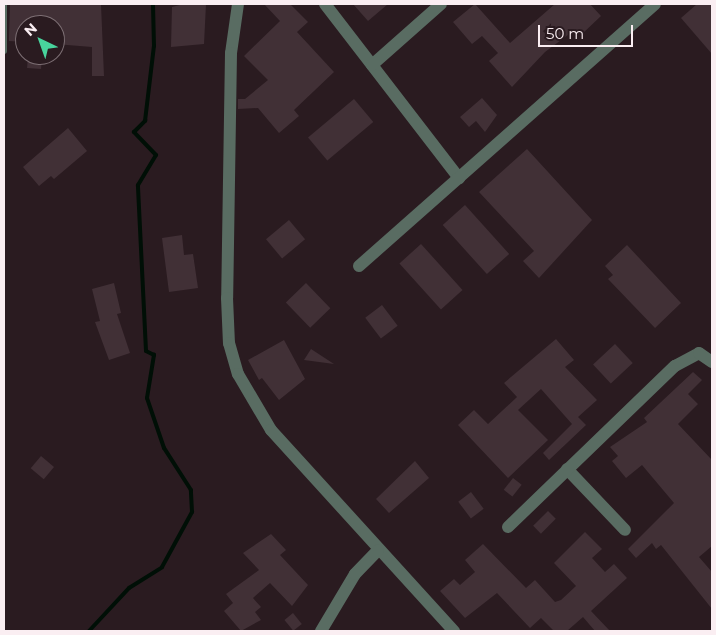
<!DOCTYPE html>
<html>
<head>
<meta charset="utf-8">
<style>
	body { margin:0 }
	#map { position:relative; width:716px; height:635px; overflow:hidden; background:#2a1b20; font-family:Montserrat,sans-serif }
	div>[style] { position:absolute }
	.stream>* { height:4px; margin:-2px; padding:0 2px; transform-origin:2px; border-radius:2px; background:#000f06 }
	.building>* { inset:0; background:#413036; transform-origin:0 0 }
	.lane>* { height:6px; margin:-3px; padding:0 3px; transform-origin:3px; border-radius:3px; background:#596c62 }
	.street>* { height:12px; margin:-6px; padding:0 6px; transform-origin:6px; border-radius:6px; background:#596c62 }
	span { translate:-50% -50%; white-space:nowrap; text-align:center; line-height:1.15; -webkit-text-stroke:4.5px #2a1b20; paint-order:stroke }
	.frame { position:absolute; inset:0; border:5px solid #faeef2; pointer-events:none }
	.north { position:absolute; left:15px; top:15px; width:50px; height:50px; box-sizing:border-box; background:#2a1b20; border:1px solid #7d6f74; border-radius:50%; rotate:318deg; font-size:14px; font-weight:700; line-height:20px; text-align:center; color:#faeef2 }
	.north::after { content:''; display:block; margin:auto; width:18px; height:22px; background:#48d49d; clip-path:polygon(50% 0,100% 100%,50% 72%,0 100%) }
	.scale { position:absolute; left:538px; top:25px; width:95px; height:22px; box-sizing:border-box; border:2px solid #faeef2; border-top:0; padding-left:6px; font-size:15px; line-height:18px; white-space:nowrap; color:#faeef2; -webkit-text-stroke:4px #2a1b20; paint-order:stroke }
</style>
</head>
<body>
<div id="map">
	<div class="stream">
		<i style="left:89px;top:631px;width:59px;rotate:-47.1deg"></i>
		<i style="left:129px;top:588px;width:39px;rotate:-32deg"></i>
		<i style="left:162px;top:567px;width:63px;rotate:-61.4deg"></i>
		<i style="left:192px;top:512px;width:22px;rotate:-93deg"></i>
		<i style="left:191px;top:490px;width:50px;rotate:-122.7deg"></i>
		<i style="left:164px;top:448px;width:53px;rotate:-108.8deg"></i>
		<i style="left:147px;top:398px;width:44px;rotate:-80.8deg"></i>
		<i style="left:154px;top:355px;width:9px;rotate:-153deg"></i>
		<i style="left:146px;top:351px;width:166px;rotate:-92.8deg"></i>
		<i style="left:138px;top:185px;width:35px;rotate:-59deg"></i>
		<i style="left:156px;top:155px;width:32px;rotate:-134deg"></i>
		<i style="left:134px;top:132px;width:16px;rotate:-45deg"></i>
		<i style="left:145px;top:121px;width:76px;rotate:-83.2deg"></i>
		<i style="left:154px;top:46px;width:42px;rotate:-91.4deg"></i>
	</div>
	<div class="building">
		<i style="clip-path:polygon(10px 4px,101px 4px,104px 76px,92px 76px,92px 47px,55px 44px,55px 25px,25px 25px,25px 42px,9px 41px)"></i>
		<i style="clip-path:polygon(184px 4px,206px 4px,204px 44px,171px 47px,172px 7px)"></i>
		<i style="clip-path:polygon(264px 4px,290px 4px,308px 22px,297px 32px,334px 72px,294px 110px,299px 116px,279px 133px,258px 108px,238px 109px,238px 99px,245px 99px,268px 80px,244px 56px,280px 21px)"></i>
		<i style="clip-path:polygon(353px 4px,388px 4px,368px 21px)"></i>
		<i style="clip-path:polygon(475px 4px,510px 43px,555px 4px,590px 4px,601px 16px,581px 35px,576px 29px,545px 52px,512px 87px,489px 61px,498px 53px,482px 36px,472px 44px,453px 22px)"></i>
		<i style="clip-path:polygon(697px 4px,712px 4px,712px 54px,681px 18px)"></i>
		<i style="left:28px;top:55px;width:14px;height:13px;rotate:4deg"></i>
		<i style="clip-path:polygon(482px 98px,497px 115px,485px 132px,476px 121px,469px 127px,460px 117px)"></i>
		<i style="left:354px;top:99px;width:30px;height:60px;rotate:50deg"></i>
		<i style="clip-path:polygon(68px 128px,87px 151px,54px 179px,51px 176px,39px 186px,23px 167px)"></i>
		<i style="clip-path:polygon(527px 149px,592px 220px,539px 278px,523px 261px,534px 251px,479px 192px)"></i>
		<i style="left:465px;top:205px;width:66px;height:30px;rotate:48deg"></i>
		<i style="left:289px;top:220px;width:25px;height:30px;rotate:50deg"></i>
		<i style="clip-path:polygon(182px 235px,184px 255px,193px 254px,198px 288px,169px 292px,162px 238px)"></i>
		<i style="left:421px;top:244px;width:62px;height:29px;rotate:48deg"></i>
		<i style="clip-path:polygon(627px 245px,681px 303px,655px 328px,608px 279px,613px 275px,605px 266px)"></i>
		<i style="clip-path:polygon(114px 283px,121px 313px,117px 314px,130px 353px,109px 360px,95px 322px,100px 321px,92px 289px)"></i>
		<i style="left:306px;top:283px;width:35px;height:28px;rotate:46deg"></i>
		<i style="left:382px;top:305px;width:26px;height:21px;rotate:53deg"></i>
		<i style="clip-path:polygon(556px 339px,574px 360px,565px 367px,597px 400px,578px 417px,586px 425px,549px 460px,543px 453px,572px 424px,541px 389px,518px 410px,548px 440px,508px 478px,458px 425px,474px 410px,488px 424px,517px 397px,504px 383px)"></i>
		<i style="clip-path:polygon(284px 340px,305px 379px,279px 400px,262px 378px,259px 380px,248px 360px)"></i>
		<i style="left:615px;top:344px;width:26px;height:30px;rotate:47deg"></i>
		<i style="clip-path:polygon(311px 349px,334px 364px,304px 360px)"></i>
		<i style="clip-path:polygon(693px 372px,702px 380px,688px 394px,698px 404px,678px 424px,712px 460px,712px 546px,699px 557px,712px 572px,712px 609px,661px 545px,656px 549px,652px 543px,636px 558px,628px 549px,674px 503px,642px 465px,626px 478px,612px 461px,618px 456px,610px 447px,647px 422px,644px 418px)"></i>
		<i style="left:41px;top:456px;width:17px;height:16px;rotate:40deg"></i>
		<i style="clip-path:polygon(415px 461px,429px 478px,389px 513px,376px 499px)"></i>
		<i style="left:513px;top:478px;width:11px;height:15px;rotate:38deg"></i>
		<i style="left:471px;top:492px;width:21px;height:16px;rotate:53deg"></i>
		<i style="left:548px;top:511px;width:11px;height:21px;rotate:45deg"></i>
		<i style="clip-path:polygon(585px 532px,602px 549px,592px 558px,605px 572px,614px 564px,627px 578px,591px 611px,610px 631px,595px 631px,583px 617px,567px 631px,554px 631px,541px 618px,530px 628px,497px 593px,465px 618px,440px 591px,454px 579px,460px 585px,475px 572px,465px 560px,483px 544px,526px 588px,535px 580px,555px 602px,561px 600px,576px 586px,554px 563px)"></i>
		<i style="clip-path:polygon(271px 534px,286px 550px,280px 555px,308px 585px,292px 606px,270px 583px,253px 598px,261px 607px,255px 612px,261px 620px,241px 631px,224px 611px,233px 603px,226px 594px,259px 570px,243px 553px)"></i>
		<i style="left:293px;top:613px;width:14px;height:11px;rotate:51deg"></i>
	</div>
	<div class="lane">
		<i style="left:4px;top:5px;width:46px;rotate:90deg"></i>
	</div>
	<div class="street">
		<i style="left:238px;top:4px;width:49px;rotate:98.1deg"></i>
		<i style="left:231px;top:53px;width:245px;rotate:90.9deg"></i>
		<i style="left:227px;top:298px;width:45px;rotate:87.5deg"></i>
		<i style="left:229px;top:343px;width:32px;rotate:74deg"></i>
		<i style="left:238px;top:374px;width:65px;rotate:59.5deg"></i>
		<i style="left:271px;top:430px;width:272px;rotate:47.7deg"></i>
		<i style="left:325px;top:4px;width:220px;rotate:52.4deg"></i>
		<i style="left:372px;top:65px;width:92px;rotate:-41.5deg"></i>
		<i style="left:359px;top:266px;width:395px;rotate:-41.5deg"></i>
		<i style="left:567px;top:469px;width:84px;rotate:46.4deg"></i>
		<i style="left:508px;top:527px;width:232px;rotate:-44deg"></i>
		<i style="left:675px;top:366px;width:27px;rotate:-28deg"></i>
		<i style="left:699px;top:353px;width:16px;rotate:35deg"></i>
		<i style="left:321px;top:631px;width:66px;rotate:-59.2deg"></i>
		<i style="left:355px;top:574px;width:33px;rotate:-46deg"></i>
	</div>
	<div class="frame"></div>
	<div class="north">N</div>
	<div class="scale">50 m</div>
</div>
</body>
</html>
